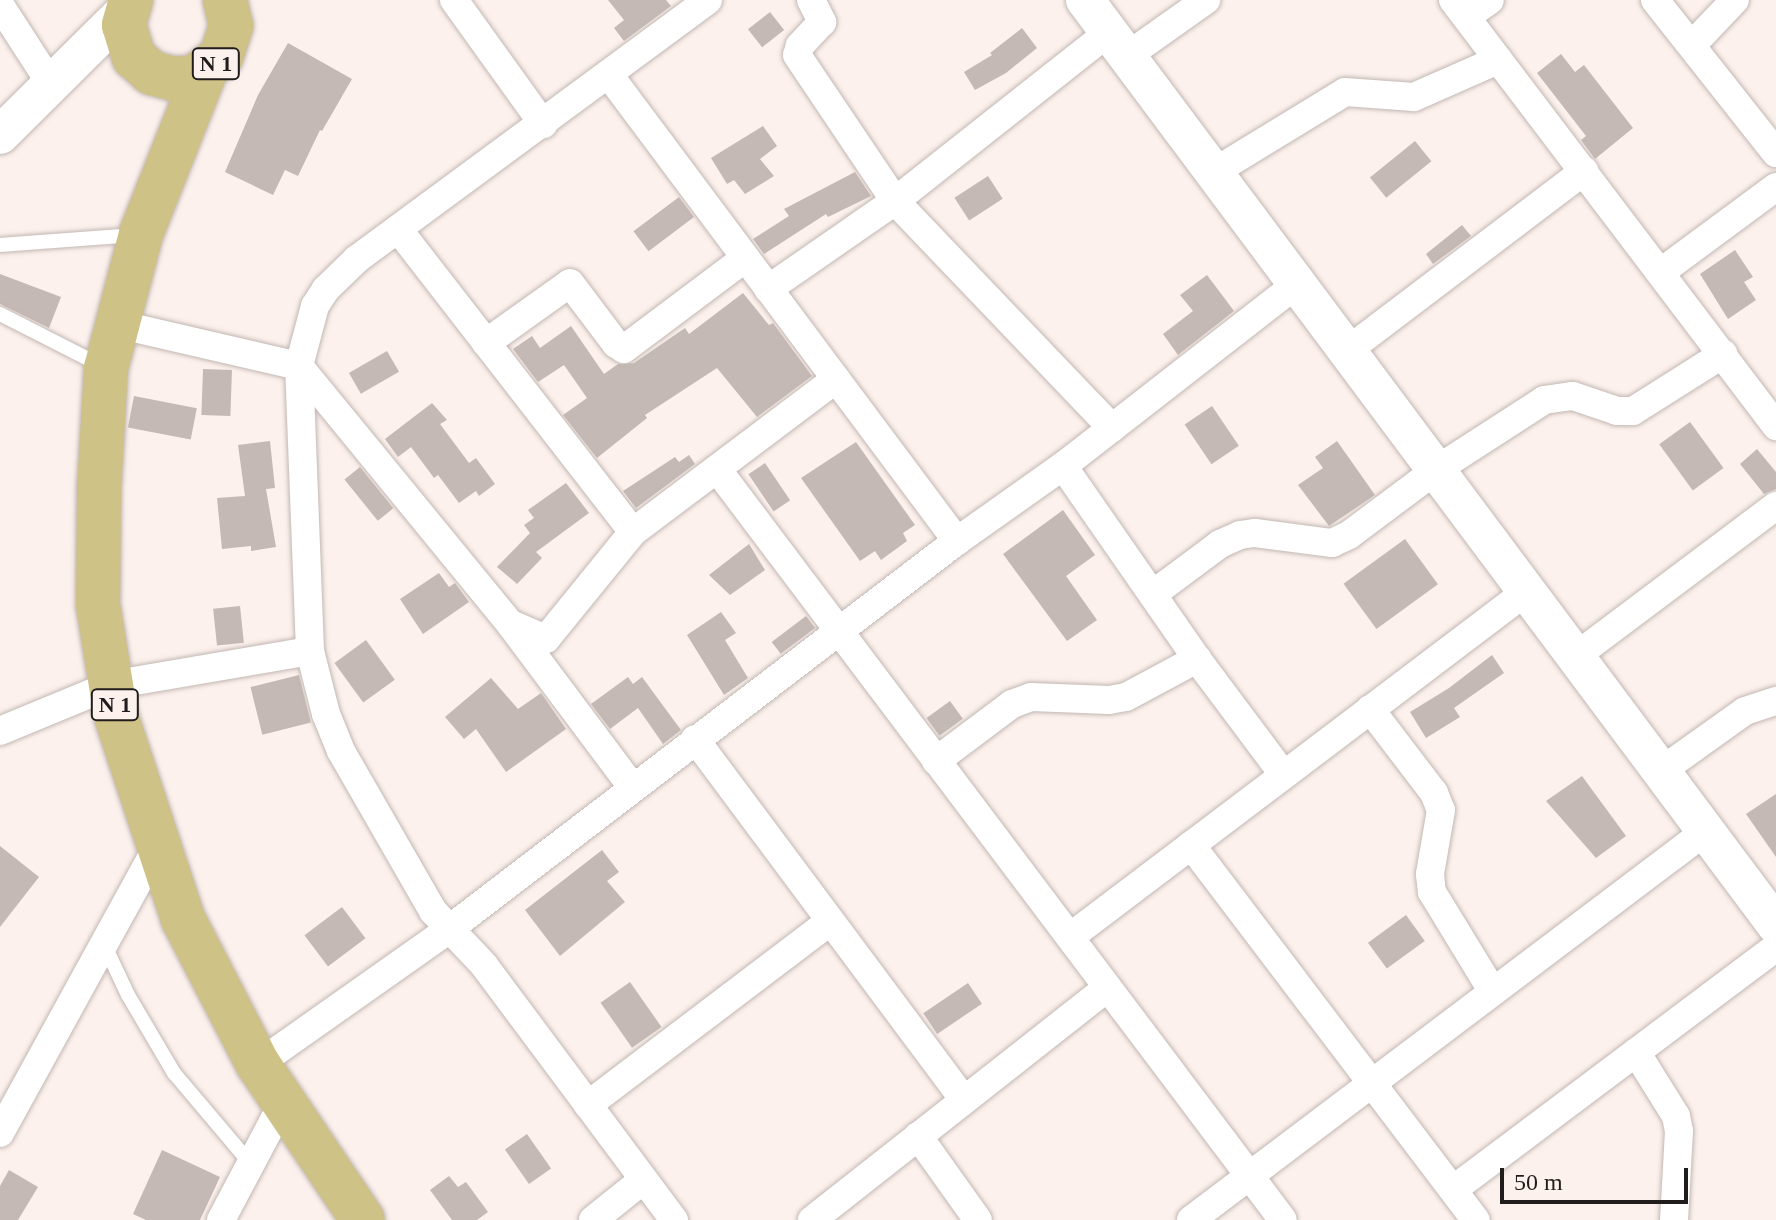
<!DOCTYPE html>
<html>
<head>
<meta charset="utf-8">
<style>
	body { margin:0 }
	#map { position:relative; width:1776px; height:1220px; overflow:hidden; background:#fcf1ec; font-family:"Times New Roman",serif }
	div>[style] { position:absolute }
	.building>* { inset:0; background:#c4b9b5; transform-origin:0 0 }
	.roads { filter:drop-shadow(0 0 2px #c2b7b3) drop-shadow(0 0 2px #c2b7b3) }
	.service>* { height:14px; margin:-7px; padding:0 7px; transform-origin:7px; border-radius:7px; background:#fff }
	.minor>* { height:28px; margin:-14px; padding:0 14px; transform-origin:14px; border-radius:14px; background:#fff }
	.secondary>* { height:38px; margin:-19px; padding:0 19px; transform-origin:19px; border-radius:19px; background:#fff }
	.trunk>* { height:44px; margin:-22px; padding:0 22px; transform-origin:22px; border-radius:22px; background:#cec286 }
	span { translate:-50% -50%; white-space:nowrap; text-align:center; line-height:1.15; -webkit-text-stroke:6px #fcf1ec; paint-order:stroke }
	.shield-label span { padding:2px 6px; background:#fcf1ec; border:2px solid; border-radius:6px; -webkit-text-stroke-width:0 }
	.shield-label { font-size:22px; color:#211d1c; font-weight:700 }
	.scale { position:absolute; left:1500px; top:1168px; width:188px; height:36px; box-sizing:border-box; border:4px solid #211d1c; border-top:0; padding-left:10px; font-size:24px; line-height:28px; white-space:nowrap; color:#211d1c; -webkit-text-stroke:6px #fcf1ec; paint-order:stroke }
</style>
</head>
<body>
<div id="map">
	<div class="building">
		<i style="clip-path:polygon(608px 0,666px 0,671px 6px,624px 41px,614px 28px,624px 20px)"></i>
		<i style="left:770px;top:12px;width:23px;height:28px;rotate:52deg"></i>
		<i style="clip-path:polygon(1022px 28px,1037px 48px,1006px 73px,975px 90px,964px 72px,992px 55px,990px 53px)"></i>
		<i style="clip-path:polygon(288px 43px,352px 79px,322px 131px,320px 130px,298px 176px,285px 170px,273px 195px,225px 172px,258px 95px)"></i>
		<i style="clip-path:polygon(1561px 54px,1575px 72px,1584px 65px,1633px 128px,1595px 159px,1581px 140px,1586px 136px,1537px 73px)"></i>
		<i style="clip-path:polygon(763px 126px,777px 146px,760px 159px,774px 176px,745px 194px,734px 180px,727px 184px,711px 158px)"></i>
		<i style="left:1415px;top:141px;width:26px;height:58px;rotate:51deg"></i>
		<i style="clip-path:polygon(855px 172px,871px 196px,828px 217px,826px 214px,764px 254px,753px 239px,789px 216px,784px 209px)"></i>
		<i style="left:988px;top:176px;width:27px;height:40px;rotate:57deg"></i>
		<i style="left:679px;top:197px;width:25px;height:57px;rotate:53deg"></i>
		<i style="clip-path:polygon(1462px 225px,1471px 236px,1433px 264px,1426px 254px)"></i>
		<i style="clip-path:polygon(1735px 250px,1753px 277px,1744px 282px,1756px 300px,1728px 319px,1700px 274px)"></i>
		<i style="clip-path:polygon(0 274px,61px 297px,49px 328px,0 304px)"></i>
		<i style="clip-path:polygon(1207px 275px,1234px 311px,1178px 355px,1163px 334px,1193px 311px,1180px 295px)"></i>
		<i style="clip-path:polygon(743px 293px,769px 325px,773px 323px,812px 376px,757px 417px,717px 368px,645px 415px,647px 418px,597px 458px,563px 415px,587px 398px,564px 365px,538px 382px,513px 349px,532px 336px,540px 348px,571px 326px,604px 374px,618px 364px,634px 363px,685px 328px,689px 334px)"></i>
		<i style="left:387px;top:351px;width:24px;height:44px;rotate:60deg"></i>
		<i style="left:203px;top:369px;width:29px;height:46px;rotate:2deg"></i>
		<i style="left:134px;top:396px;width:64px;height:32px;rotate:11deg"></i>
		<i style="clip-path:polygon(432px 403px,447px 420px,440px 424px,469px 463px,476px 458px,495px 484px,479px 496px,476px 491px,459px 503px,438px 475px,434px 478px,411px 447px,398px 457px,385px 439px)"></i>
		<i style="left:1212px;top:406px;width:48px;height:33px;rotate:56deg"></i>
		<i style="left:1690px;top:422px;width:57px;height:38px;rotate:54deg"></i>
		<i style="clip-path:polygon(270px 441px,275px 488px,266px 489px,276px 547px,251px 551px,251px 546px,222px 549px,217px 498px,245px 496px,238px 445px)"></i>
		<i style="clip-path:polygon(1337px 441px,1375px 495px,1329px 526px,1298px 485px,1323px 468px,1315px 457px)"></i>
		<i style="clip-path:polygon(856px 442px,915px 525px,903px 533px,907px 541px,881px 560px,875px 551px,860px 561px,801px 478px)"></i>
		<i style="clip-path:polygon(1757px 449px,1776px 472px,1776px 489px,1764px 494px,1740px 464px)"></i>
		<i style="clip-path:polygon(689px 455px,695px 464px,636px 508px,623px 491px,675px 457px,679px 462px)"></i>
		<i style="left:765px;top:463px;width:45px;height:20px;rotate:56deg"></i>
		<i style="left:360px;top:467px;width:53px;height:20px;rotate:51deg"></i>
		<i style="clip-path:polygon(566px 483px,589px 513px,536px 552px,542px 558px,517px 584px,497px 567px,530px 533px,524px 525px,534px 518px,528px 510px)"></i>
		<i style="clip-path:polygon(1063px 510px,1095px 555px,1066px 576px,1097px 620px,1067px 641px,1003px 554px)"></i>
		<i style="left:1405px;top:539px;width:56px;height:76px;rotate:54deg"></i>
		<i style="clip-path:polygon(749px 544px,765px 570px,730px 595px,709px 575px)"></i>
		<i style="clip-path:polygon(439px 573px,449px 587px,455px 583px,469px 602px,423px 634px,400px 599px)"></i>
		<i style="left:240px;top:606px;width:37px;height:27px;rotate:84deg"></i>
		<i style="clip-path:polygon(721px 612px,736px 633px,725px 640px,748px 678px,724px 695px,687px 635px)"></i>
		<i style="left:806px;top:616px;width:15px;height:43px;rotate:53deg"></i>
		<i style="left:366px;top:640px;width:49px;height:39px;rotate:54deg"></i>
		<i style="clip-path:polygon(1492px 655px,1504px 673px,1454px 708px,1460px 717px,1426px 738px,1410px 712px,1449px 688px)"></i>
		<i style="left:299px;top:675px;width:49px;height:50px;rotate:76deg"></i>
		<i style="clip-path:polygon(628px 677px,633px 684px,642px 677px,681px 730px,663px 744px,638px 708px,610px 729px,591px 704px)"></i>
		<i style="clip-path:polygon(491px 678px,518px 709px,541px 693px,566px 729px,506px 772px,476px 729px,464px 739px,445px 717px)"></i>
		<i style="left:950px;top:701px;width:22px;height:29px;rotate:54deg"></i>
		<i style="clip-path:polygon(1582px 776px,1626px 836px,1596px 858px,1546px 801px)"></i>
		<i style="clip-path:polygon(1776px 794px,1776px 857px,1746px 814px)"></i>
		<i style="clip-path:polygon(0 846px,39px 877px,0 927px)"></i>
		<i style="clip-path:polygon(602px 850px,619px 872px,607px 881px,625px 902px,560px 956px,525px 910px)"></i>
		<i style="left:342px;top:907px;width:39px;height:47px;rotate:53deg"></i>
		<i style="left:1406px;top:915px;width:32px;height:47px;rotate:54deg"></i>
		<i style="left:630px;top:982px;width:55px;height:36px;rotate:55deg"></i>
		<i style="left:968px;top:983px;width:25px;height:54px;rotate:56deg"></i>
		<i style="left:527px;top:1134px;width:42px;height:27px;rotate:55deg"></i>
		<i style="clip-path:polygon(162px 1150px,220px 1177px,200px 1220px,146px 1220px,133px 1214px)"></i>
		<i style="clip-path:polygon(9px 1170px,38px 1187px,18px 1220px,0 1220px,0 1186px)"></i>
		<i style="clip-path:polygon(449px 1176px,458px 1187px,466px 1182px,488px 1212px,477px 1220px,452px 1220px,430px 1190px)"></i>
	</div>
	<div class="roads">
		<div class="service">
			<i style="left:0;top:245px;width:135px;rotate:-4.2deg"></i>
			<i style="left:0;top:314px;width:114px;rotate:27deg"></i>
			<i style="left:104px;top:944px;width:56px;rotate:64.8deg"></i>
			<i style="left:128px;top:995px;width:91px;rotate:59.5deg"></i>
			<i style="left:174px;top:1073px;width:119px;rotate:49.8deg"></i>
		</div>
		<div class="minor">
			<i style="left:454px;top:0;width:153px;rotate:54.3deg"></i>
			<i style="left:811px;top:0;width:25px;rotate:63deg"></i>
			<i style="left:822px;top:22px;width:33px;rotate:133deg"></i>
			<i style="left:800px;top:46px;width:9px;rotate:108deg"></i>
			<i style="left:797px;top:55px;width:176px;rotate:56.1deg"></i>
			<i style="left:895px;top:201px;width:314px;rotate:46.3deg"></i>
			<i style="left:1453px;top:0;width:535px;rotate:52.83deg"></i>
			<i style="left:1655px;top:0;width:195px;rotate:51.7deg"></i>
			<i style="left:0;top:5px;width:94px;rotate:57.2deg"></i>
			<i style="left:1466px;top:17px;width:29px;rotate:-35deg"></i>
			<i style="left:1692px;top:45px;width:62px;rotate:-46.3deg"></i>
			<i style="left:1127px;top:56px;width:97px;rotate:-35.3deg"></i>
			<i style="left:609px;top:75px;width:582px;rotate:53.25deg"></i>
			<i style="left:1214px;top:172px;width:153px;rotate:-31.4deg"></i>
			<i style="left:1345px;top:92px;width:69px;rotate:4.1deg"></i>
			<i style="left:1414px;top:97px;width:92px;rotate:-23.8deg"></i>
			<i style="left:398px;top:229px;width:383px;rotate:52.2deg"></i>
			<i style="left:1661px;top:272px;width:143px;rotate:-36.5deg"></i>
			<i style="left:768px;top:289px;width:155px;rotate:-34.7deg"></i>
			<i style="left:895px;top:201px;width:273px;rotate:-38.3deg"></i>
			<i style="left:117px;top:324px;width:187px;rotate:13deg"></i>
			<i style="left:299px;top:366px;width:335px;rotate:50.7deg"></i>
			<i style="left:511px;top:625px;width:202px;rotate:53.2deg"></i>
			<i style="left:486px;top:343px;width:103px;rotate:-35.5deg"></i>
			<i style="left:570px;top:283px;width:76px;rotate:53deg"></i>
			<i style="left:616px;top:344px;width:9px;rotate:32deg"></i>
			<i style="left:624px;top:349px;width:151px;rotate:-36.9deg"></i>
			<i style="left:1347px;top:351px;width:298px;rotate:-37.2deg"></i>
			<i style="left:1063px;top:466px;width:235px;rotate:55.2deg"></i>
			<i style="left:1197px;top:659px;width:144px;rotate:53.2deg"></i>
			<i style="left:717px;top:469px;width:940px;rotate:53deg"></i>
			<i style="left:1153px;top:594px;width:84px;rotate:-36.7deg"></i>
			<i style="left:1220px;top:544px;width:22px;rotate:-24deg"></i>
			<i style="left:1240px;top:535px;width:15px;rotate:-8deg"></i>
			<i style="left:1255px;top:533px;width:78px;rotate:7.4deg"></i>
			<i style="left:1332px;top:543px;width:19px;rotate:-25deg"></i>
			<i style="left:1349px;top:535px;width:109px;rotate:-36.8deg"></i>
			<i style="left:1436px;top:470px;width:129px;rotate:-32.9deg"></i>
			<i style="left:1544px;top:400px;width:29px;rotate:-8deg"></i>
			<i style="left:1573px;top:396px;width:46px;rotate:18.8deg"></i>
			<i style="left:1617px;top:411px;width:16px"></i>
			<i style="left:1633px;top:411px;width:107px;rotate:-32.3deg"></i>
			<i style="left:513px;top:625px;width:36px;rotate:23deg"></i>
			<i style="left:546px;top:639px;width:138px;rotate:-50.9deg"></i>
			<i style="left:633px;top:532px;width:254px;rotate:-37deg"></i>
			<i style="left:1576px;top:656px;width:250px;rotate:-36.9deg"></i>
			<i style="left:1370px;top:709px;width:106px;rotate:52.7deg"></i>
			<i style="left:1434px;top:793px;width:18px;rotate:68deg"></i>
			<i style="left:1441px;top:810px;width:65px;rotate:99.8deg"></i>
			<i style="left:1430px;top:874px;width:18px;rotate:84deg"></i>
			<i style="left:1432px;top:892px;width:117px;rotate:58.6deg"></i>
			<i style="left:0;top:731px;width:120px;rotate:-22.5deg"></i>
			<i style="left:111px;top:685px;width:202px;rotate:-9.7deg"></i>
			<i style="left:695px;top:739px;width:450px;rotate:53.3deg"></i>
			<i style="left:936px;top:761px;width:95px;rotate:-36.9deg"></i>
			<i style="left:1012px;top:704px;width:20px;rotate:-20deg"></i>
			<i style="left:1031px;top:697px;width:78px;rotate:2.2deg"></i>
			<i style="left:1109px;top:700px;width:17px;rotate:-10deg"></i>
			<i style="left:1126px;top:697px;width:81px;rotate:-28.2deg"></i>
			<i style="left:1661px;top:771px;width:103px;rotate:-35.5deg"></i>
			<i style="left:1745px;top:711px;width:33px;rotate:-18deg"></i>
			<i style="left:1191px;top:845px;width:471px;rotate:52.8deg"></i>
			<i style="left:1070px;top:937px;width:573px;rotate:-37.13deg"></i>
			<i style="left:1636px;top:1052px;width:75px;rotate:58deg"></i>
			<i style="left:1676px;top:1116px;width:15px;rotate:79deg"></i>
			<i style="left:1679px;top:1131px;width:89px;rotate:93.2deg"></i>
			<i style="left:258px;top:1064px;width:232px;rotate:-35.2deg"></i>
			<i style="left:448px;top:930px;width:641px;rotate:-37.39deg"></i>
			<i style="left:957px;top:541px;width:130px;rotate:-35.3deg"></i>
			<i style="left:1063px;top:466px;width:296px;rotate:-37.9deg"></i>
			<i style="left:588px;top:1105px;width:304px;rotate:-37.2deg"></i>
			<i style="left:0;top:1133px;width:326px;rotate:-61.2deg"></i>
			<i style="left:918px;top:1136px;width:103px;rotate:54.5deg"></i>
			<i style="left:1454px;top:1189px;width:403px;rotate:-36.9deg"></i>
			<i style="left:221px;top:1220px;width:132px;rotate:-62.1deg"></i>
			<i style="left:593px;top:1220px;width:64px;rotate:-38.7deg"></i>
			<i style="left:674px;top:1220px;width:318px;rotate:-126.7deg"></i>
			<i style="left:484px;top:965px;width:74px;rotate:-133.4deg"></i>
			<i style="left:433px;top:911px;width:185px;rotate:-119.9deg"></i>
			<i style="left:341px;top:751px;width:40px;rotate:-112deg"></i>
			<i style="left:326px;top:714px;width:65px;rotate:-104.3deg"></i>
			<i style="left:310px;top:651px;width:285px;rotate:-92.2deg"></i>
			<i style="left:299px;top:366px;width:62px;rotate:-75.1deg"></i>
			<i style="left:315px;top:306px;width:20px;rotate:-57deg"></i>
			<i style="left:326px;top:289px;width:43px;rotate:-44.1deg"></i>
			<i style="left:357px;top:259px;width:436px;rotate:-36.4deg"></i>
			<i style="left:812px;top:1220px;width:375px;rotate:-38.2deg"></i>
			<i style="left:1191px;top:1220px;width:645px;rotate:-37.07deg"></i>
		</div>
		<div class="secondary">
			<i style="left:1085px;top:0;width:1155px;rotate:53.24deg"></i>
			<i style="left:0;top:135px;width:179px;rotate:-44.8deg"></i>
		</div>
		<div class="trunk">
			<i style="left:131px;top:0;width:26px;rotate:106deg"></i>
			<i style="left:124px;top:25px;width:34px;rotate:73deg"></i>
			<i style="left:134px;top:57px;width:24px;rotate:42deg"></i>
			<i style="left:152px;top:73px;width:23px;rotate:15deg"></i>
			<i style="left:174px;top:79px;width:21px;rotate:-5deg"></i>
			<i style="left:195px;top:77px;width:33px;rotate:-38deg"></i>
			<i style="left:221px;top:57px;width:33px;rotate:-72deg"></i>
			<i style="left:231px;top:26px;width:27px;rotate:-103deg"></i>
			<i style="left:205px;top:72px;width:174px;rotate:111.6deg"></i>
			<i style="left:141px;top:234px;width:138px;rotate:104.6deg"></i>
			<i style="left:106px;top:368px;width:123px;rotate:93.3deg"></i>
			<i style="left:99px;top:491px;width:114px;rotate:90.5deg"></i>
			<i style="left:98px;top:605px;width:112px;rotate:80.8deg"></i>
			<i style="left:116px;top:716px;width:214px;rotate:71.7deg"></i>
			<i style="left:183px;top:919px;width:163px;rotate:62.7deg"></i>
			<i style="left:258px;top:1064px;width:188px;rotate:56.1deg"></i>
		</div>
	</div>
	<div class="shield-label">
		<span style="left:216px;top:64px">N 1</span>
		<span style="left:115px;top:705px">N 1</span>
	</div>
	<div class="scale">50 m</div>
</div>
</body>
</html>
